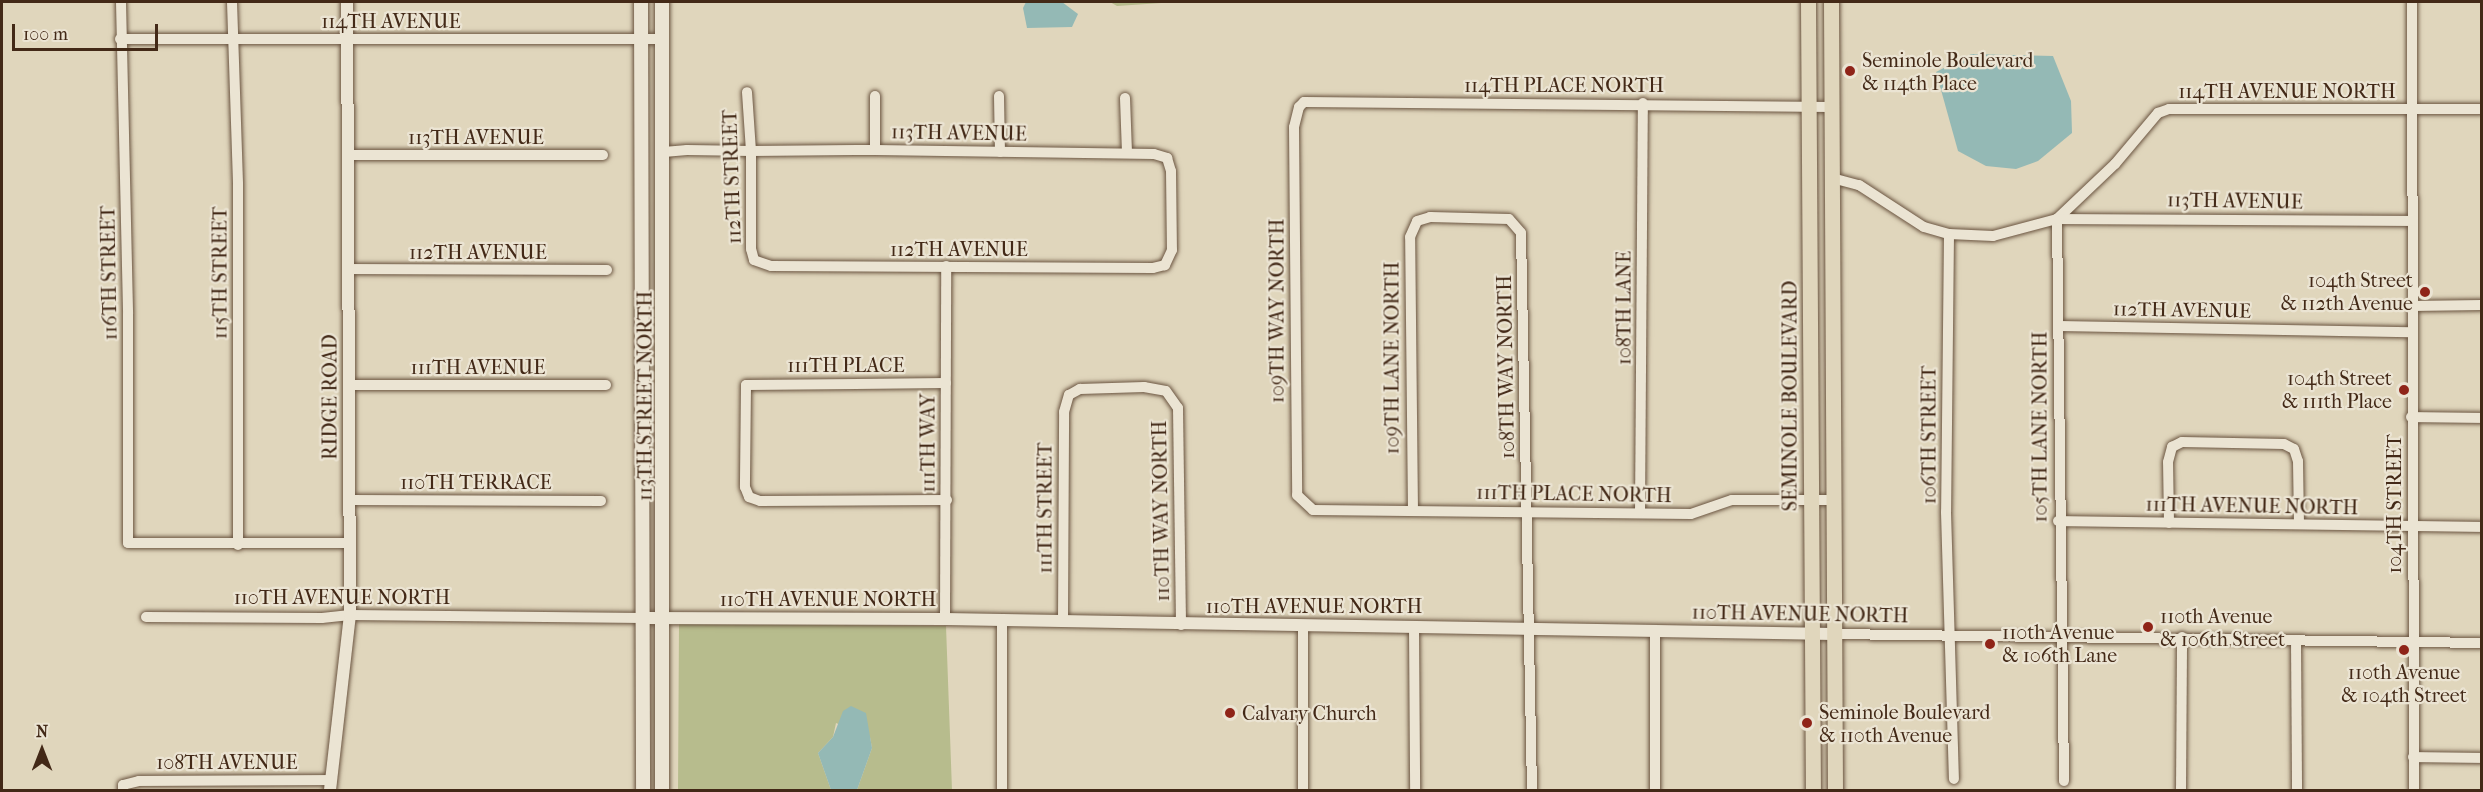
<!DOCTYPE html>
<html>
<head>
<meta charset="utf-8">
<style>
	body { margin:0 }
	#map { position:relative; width:2483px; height:792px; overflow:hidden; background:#e0d6bc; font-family:"IM FELL French Canon",serif }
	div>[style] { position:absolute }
	.green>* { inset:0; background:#b7bc8d }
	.water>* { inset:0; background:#94b9b5 }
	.roads { filter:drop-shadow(0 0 2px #6a5440) drop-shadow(0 0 2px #6a5440) }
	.minor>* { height:10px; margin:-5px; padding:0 5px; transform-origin:5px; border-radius:5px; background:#ebe4d3 }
	.tertiary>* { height:12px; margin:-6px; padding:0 6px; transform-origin:6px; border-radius:6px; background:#ebe4d3 }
	.secondary>* { height:14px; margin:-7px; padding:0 7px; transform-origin:7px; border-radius:7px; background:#ebe4d3 }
	.primary>* { height:15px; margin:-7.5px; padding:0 7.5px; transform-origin:7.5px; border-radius:7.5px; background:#e0d6bc }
	.dots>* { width:16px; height:16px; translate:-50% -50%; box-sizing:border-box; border:3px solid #ebe4d3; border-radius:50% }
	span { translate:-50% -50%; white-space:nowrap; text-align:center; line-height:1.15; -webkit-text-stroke:4.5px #ebe4d3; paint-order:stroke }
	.street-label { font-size:20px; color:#432917 }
	.poi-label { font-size:20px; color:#432917 }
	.left { translate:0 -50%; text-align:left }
	.right { translate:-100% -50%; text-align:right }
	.frame { position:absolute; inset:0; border:3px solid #432917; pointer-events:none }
	.north { position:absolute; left:12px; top:720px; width:60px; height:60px; -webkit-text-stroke:4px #ebe4d3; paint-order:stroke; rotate:0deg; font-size:16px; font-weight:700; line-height:24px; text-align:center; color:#432917 }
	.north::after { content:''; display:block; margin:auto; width:21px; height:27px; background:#432917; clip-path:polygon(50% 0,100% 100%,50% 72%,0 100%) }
	.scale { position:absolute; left:12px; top:24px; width:146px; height:27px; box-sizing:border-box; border:3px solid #432917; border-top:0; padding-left:8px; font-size:18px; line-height:21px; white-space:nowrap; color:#432917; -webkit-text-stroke:4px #ebe4d3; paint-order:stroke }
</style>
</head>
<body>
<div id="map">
	<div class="green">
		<i style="clip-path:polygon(1110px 2px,1176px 2px,1117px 6px)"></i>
		<i style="clip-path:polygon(679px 624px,946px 626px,952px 790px,857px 790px,872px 748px,870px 737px,836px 723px,833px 737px,818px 753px,831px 790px,678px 790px)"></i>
	</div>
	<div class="water">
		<i style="clip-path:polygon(1026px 2px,1062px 2px,1078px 14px,1072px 27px,1027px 28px,1023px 8px)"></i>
		<i style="clip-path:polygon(1971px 54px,2053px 56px,2071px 101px,2072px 133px,2038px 161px,2016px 169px,1986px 166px,1958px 151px,1936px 72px)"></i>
		<i style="clip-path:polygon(851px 706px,866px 713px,872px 748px,857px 790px,831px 790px,818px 753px,833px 737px,843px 711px)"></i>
	</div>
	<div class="roads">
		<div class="minor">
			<i style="left:121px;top:2px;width:312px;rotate:88.7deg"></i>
			<i style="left:128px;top:314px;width:229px;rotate:90deg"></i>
			<i style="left:128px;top:543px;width:221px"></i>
			<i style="left:232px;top:2px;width:182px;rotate:88.1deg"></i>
			<i style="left:238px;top:184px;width:361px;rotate:90deg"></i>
			<i style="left:2412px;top:2px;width:788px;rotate:89.85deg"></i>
			<i style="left:120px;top:39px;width:542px"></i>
			<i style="left:875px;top:96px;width:54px;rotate:90deg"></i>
			<i style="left:999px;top:96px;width:56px;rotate:89deg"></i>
			<i style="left:1125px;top:98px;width:54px;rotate:87.9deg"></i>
			<i style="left:1831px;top:107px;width:527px;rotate:-179.46deg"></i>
			<i style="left:1304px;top:102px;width:7px;rotate:135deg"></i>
			<i style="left:1299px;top:107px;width:21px;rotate:104deg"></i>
			<i style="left:1294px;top:127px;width:368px;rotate:89.5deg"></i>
			<i style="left:1297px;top:495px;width:22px;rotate:43deg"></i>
			<i style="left:1313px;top:510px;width:378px;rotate:0.6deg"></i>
			<i style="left:1691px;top:514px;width:43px;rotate:-18.9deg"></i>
			<i style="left:1732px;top:500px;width:101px"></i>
			<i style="left:664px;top:152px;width:23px;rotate:-5deg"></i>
			<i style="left:687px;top:150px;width:64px;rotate:0.9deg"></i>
			<i style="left:751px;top:151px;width:124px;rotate:-0.5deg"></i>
			<i style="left:875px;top:150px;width:279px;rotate:0.8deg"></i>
			<i style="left:1154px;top:154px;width:14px;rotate:17deg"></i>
			<i style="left:1167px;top:158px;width:14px;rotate:73deg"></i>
			<i style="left:1171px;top:171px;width:79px;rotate:89.3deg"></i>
			<i style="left:1172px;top:250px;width:17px;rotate:115deg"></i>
			<i style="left:1165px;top:265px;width:12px;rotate:166deg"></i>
			<i style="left:1153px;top:268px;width:382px;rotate:-179.7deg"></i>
			<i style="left:771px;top:266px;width:18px;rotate:-161deg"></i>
			<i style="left:754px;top:260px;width:11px;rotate:-105deg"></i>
			<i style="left:751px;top:249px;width:98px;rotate:-90deg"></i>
			<i style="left:751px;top:151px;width:59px;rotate:-93.9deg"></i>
			<i style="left:348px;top:155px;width:255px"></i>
			<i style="left:1832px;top:178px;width:28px;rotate:15deg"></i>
			<i style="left:1859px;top:185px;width:77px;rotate:32.9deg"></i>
			<i style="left:1924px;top:227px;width:26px;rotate:16deg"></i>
			<i style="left:1949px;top:234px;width:44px;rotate:2.6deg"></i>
			<i style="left:1993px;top:236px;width:66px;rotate:-14.9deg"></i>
			<i style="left:2057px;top:219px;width:80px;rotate:-43.5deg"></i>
			<i style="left:2115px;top:164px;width:67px;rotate:-49.9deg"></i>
			<i style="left:2158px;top:113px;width:12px;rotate:-20deg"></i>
			<i style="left:2169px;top:109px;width:313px"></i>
			<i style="left:1949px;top:234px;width:278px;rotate:90.6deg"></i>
			<i style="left:1946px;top:512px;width:267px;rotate:88.3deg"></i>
			<i style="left:349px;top:269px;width:258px;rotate:0.2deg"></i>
			<i style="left:2412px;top:306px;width:70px;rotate:-0.8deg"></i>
			<i style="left:2059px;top:326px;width:352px;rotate:1deg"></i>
			<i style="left:946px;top:383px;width:200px;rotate:179.4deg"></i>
			<i style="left:746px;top:385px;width:102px;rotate:90.6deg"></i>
			<i style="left:745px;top:487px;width:11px;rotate:68deg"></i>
			<i style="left:749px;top:497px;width:12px;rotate:20deg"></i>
			<i style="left:760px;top:501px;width:187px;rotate:-0.3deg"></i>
			<i style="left:350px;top:385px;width:256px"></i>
			<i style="left:2411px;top:417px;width:71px;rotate:0.8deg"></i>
			<i style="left:350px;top:500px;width:251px;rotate:0.2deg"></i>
			<i style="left:1413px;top:511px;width:274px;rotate:-90.6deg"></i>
			<i style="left:1410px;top:237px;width:17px;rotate:-66deg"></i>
			<i style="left:1417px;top:221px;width:14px;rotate:-17deg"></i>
			<i style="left:1430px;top:217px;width:79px;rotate:1.5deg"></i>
			<i style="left:1509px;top:219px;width:18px;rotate:49deg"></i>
			<i style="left:1521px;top:233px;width:557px;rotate:88.87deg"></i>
			<i style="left:1640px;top:513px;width:410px;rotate:-89.6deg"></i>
			<i style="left:2058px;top:521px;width:424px;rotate:0.8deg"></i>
			<i style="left:2169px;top:523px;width:61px;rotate:-90.9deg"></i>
			<i style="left:2168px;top:462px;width:16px;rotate:-75deg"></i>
			<i style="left:2172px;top:447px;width:11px;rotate:-27deg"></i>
			<i style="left:2182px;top:442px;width:102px;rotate:1.1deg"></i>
			<i style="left:2284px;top:444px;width:11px;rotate:27deg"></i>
			<i style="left:2294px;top:449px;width:13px;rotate:72deg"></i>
			<i style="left:2298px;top:461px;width:63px;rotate:89.1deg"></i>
			<i style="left:146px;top:617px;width:176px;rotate:0.3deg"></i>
			<i style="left:322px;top:618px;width:28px;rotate:-6deg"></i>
			<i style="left:350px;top:615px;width:293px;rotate:0.6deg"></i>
			<i style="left:945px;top:619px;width:353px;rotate:-89.8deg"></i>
			<i style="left:1002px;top:621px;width:169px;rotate:90deg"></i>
			<i style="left:1063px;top:622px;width:210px;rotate:-89.7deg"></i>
			<i style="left:1064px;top:412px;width:18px;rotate:-74deg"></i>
			<i style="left:1069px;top:395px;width:13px;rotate:-29deg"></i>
			<i style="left:1080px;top:389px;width:64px;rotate:-1.8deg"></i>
			<i style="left:1144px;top:387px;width:22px;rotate:10deg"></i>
			<i style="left:1166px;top:391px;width:21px;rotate:55deg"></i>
			<i style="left:1178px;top:408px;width:217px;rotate:89.2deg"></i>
			<i style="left:1414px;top:627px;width:163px;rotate:89.6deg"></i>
			<i style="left:1655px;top:631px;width:159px;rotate:90deg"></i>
			<i style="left:1833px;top:634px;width:649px;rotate:0.79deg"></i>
			<i style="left:2296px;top:640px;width:150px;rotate:89.6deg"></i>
			<i style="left:2413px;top:757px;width:69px;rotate:0.8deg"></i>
			<i style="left:2064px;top:781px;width:562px;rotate:-90.71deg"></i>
			<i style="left:2057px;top:219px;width:356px;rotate:0.3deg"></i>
			<i style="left:123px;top:790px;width:5px;rotate:-90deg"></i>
			<i style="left:123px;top:785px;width:16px;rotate:-14deg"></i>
			<i style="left:139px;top:781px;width:192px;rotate:-0.3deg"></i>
			<i style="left:1303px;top:790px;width:165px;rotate:-90deg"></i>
			<i style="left:2181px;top:790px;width:153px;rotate:-89.6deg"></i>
		</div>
		<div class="tertiary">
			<i style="left:643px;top:618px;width:302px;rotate:0.2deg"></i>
			<i style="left:945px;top:619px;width:888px;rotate:0.97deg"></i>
			<i style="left:330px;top:790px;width:176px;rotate:-83.5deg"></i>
			<i style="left:350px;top:615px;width:613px;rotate:-90.28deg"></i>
		</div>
		<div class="secondary">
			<i style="left:641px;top:2px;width:788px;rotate:89.85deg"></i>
			<i style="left:662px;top:2px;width:788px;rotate:90deg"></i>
		</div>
		<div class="primary">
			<i style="left:1808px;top:2px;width:788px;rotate:89.64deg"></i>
			<i style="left:1831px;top:2px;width:788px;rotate:89.71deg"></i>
		</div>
	</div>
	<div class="dots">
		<i style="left:1850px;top:71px;background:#8f2418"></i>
		<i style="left:2425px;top:292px;background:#8f2418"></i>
		<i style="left:2404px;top:390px;background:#8f2418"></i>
		<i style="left:2148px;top:627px;background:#8f2418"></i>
		<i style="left:1990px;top:644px;background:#8f2418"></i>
		<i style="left:2404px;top:650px;background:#8f2418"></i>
		<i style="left:1230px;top:713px;background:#8f2418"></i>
		<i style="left:1807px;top:723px;background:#8f2418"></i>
	</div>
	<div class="street-label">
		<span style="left:391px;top:21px">114TH AVENUE</span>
		<span style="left:1564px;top:85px">114TH PLACE NORTH</span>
		<span style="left:2287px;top:91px">114TH AVENUE NORTH</span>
		<span style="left:959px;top:133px;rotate:1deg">113TH AVENUE</span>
		<span style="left:476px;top:137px">113TH AVENUE</span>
		<span style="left:732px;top:177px;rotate:-92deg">112TH STREET</span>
		<span style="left:2235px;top:201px;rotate:1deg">113TH AVENUE</span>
		<span style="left:959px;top:249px">112TH AVENUE</span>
		<span style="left:478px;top:252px">112TH AVENUE</span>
		<span style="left:109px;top:273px;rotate:-91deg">116TH STREET</span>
		<span style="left:220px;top:273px;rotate:-90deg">115TH STREET</span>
		<span style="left:1624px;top:308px;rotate:-90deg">108TH LANE</span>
		<span style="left:2182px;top:310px;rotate:1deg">112TH AVENUE</span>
		<span style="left:1277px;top:311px;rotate:-90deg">109TH WAY NORTH</span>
		<span style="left:1392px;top:358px;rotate:-90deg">109TH LANE NORTH</span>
		<span style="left:846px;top:365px">111TH PLACE</span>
		<span style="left:478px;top:367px">111TH AVENUE</span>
		<span style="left:1506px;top:367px;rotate:-91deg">108TH WAY NORTH</span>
		<span style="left:645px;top:396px;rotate:-90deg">113TH STREET NORTH</span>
		<span style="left:1790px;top:396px;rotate:-90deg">SEMINOLE BOULEVARD</span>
		<span style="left:330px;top:397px;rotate:-90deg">RIDGE ROAD</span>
		<span style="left:2040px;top:427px;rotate:-90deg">105TH LANE NORTH</span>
		<span style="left:1929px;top:435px;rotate:-90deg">106TH STREET</span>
		<span style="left:928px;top:443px;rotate:-90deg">111TH WAY</span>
		<span style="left:476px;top:482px">110TH TERRACE</span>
		<span style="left:1574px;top:494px;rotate:1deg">111TH PLACE NORTH</span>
		<span style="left:2394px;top:504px;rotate:-90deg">104TH STREET</span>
		<span style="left:2252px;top:506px;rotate:1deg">111TH AVENUE NORTH</span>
		<span style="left:1045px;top:508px;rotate:-90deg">111TH STREET</span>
		<span style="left:1161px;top:511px;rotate:-91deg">110TH WAY NORTH</span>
		<span style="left:342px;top:597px">110TH AVENUE NORTH</span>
		<span style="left:828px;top:599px">110TH AVENUE NORTH</span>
		<span style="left:1314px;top:606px">110TH AVENUE NORTH</span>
		<span style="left:1800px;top:614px;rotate:1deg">110TH AVENUE NORTH</span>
		<span style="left:227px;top:762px">108TH AVENUE</span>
	</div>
	<div class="poi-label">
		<span class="left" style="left:1862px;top:72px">Seminole Boulevard<br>&amp; 114th Place</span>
		<span class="right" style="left:2413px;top:292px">104th Street<br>&amp; 112th Avenue</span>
		<span class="right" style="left:2392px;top:390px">104th Street<br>&amp; 111th Place</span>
		<span class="left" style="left:2160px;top:628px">110th Avenue<br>&amp; 106th Street</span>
		<span class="left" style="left:2002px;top:644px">110th Avenue<br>&amp; 106th Lane</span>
		<span style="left:2404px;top:684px">110th Avenue<br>&amp; 104th Street</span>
		<span class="left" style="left:1819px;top:724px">Seminole Boulevard<br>&amp; 110th Avenue</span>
		<span class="left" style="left:1242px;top:713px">Calvary Church</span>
	</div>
	<div class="frame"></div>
	<div class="north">N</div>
	<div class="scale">100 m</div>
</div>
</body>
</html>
